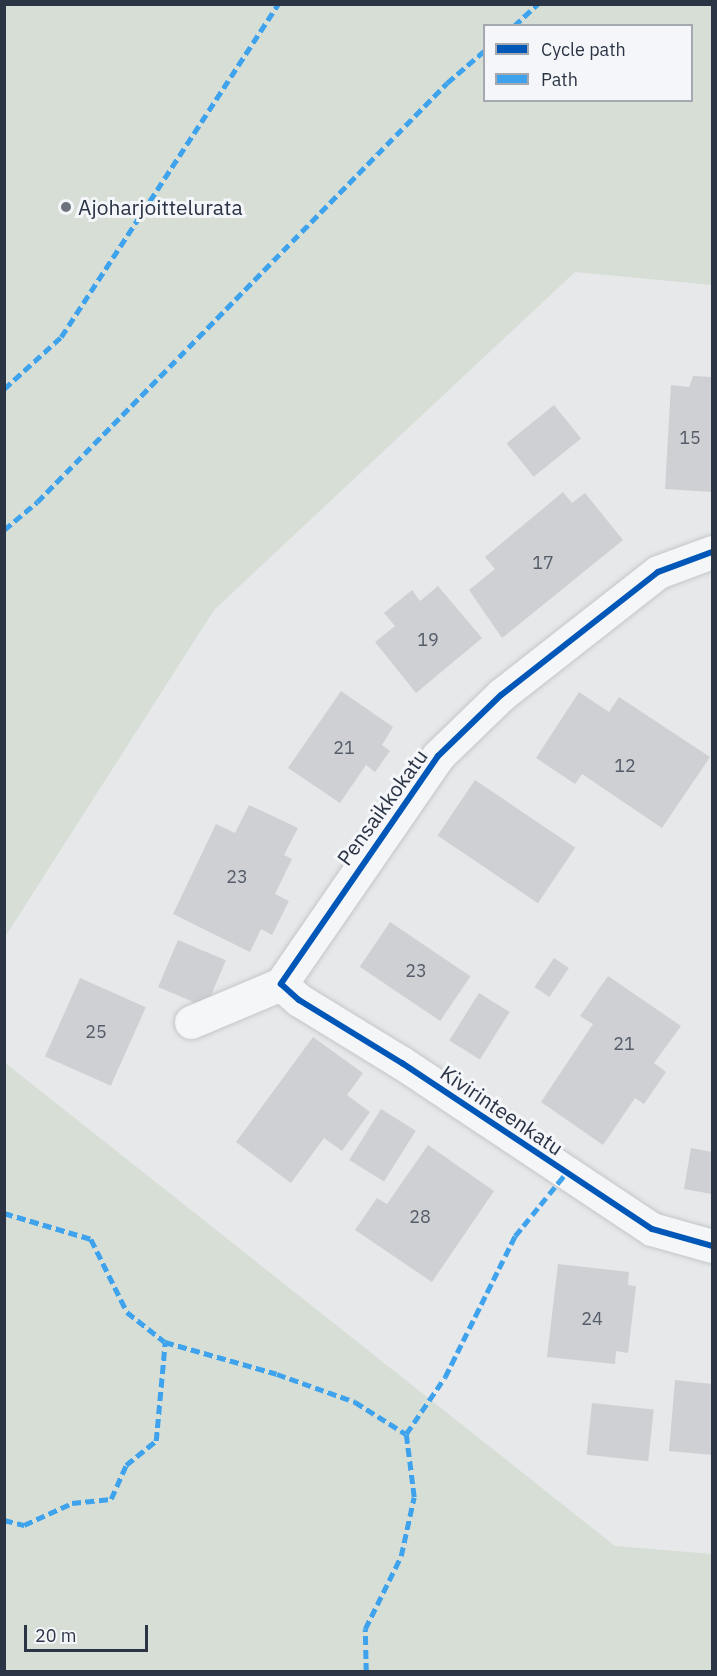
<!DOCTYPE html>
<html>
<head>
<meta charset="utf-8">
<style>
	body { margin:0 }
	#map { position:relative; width:717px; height:1676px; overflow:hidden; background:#e6e8ea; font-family:"IBM Plex Sans",sans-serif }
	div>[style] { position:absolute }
	.green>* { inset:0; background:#d6ded6 }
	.building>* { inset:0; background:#ced0d3; transform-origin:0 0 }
	.roads { filter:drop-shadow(0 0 2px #c4c6c8) drop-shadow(0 0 2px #c4c6c8) }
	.minor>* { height:33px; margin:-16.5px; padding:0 16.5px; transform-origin:16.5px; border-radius:16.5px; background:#f5f6f7 }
	.quiet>* { height:4.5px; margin-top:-2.25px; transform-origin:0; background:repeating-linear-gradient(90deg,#3ea3ec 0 9px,transparent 0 13.5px) }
	.cycleway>* { height:6px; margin:-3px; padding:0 3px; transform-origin:3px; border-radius:3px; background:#0057b8 }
	.dots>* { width:16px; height:16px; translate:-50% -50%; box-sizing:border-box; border:3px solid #f4f6f9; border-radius:50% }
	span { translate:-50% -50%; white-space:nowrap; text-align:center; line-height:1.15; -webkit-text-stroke:6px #f4f6f9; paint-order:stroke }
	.number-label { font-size:18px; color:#545c69 }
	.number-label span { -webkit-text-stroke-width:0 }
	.poi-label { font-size:21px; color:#2b3445 }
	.left { translate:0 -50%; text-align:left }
	.street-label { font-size:21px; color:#2b3445 }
	.frame { position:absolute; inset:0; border:6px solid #2b3445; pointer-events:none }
	.legend { position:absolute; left:483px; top:24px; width:210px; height:78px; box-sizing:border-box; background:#f4f6f9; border:2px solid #a4a8b1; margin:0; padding:8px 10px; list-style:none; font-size:18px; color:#2b3445 }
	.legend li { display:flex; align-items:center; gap:12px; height:30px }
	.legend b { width:30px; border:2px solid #a4a8b1 }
	.scale { position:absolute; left:24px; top:1625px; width:124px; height:27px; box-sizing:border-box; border:3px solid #2b3445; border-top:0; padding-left:8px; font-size:18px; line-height:21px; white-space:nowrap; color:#2b3445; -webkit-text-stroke:4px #f4f6f9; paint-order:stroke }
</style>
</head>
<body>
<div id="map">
	<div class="green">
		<i style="clip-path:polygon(evenodd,4px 5px,712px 5px,712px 285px,575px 272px,214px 610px,5px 937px,4px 5px,484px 26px,692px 26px,692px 100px,484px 100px,484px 26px)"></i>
		<i style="clip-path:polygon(4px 1062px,615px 1546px,712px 1554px,712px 1671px,5px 1671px)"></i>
	</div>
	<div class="building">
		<i style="clip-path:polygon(693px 376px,712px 377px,712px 492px,665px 489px,671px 385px,689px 387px)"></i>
		<i style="left:554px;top:405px;width:43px;height:61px;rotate:51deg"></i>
		<i style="clip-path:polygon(563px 492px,572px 503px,585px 493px,623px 540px,502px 638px,469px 590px,495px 569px,485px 557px)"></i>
		<i style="clip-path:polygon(438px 586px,482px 638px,416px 693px,375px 642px,395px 626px,384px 613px,412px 590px,420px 601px)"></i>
		<i style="clip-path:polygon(341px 691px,393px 727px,382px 745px,390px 751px,375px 772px,366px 765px,340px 803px,288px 768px)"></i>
		<i style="clip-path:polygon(579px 692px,609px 712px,619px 697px,710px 757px,662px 828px,582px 774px,575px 784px,536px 758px)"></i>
		<i style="left:475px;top:780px;width:121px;height:67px;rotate:34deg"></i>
		<i style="clip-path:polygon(249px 805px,298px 828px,284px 855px,292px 859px,275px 894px,289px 901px,272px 935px,261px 929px,250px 952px,173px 914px,216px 824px,235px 833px)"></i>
		<i style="left:390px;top:922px;width:97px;height:54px;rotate:34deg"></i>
		<i style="left:178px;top:940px;width:52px;height:51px;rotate:23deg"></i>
		<i style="left:554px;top:958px;width:18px;height:35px;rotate:34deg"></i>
		<i style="clip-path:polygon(608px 976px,681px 1026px,654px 1063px,666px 1072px,644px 1104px,635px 1098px,603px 1145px,541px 1102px,593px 1024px,580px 1016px)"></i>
		<i style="left:80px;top:978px;width:72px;height:86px;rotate:24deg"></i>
		<i style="left:479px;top:993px;width:36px;height:56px;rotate:32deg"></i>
		<i style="clip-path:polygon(313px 1037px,363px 1073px,347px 1095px,370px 1112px,342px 1151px,324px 1138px,291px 1183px,236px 1142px)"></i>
		<i style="left:381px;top:1109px;width:41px;height:60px;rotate:32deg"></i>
		<i style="clip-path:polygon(428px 1145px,494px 1191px,432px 1282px,355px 1230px,377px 1198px,387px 1204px)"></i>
		<i style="clip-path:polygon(691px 1148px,712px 1152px,712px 1194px,684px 1189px)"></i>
		<i style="clip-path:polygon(558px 1264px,629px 1272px,628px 1285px,636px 1286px,628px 1353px,616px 1351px,615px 1364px,547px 1357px)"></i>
		<i style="clip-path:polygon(675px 1380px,712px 1384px,712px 1455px,669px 1451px)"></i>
		<i style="left:592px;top:1403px;width:62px;height:52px;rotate:6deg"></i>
	</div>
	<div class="roads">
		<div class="minor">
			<i style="left:281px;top:984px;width:277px;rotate:-55.4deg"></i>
			<i style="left:438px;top:756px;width:88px;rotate:-44.1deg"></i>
			<i style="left:501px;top:695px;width:199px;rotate:-38.1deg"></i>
			<i style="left:658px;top:572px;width:58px;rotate:-20.3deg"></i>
			<i style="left:281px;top:984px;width:24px;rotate:42deg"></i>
			<i style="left:299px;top:1000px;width:121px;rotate:31.5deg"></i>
			<i style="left:402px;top:1063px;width:300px;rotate:33.6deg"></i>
			<i style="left:652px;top:1229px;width:62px;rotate:15.8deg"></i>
			<i style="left:191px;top:1022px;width:98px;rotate:-22.9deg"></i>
		</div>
	</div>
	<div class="quiet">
		<i style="left:514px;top:26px;width:33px;rotate:-43deg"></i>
		<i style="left:4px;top:389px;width:77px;rotate:-42.4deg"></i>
		<i style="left:61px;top:337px;width:397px;rotate:-56.9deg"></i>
		<i style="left:4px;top:530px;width:43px;rotate:-40.3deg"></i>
		<i style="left:37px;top:502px;width:586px;rotate:-45.62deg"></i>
		<i style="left:447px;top:83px;width:49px;rotate:-40.9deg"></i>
		<i style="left:4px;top:1213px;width:91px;rotate:16.6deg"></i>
		<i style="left:91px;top:1239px;width:81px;rotate:63.7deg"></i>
		<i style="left:127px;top:1312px;width:48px;rotate:38.3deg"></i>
		<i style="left:165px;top:1342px;width:116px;rotate:15.9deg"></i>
		<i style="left:277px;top:1374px;width:83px;rotate:19.7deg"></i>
		<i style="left:355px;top:1402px;width:60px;rotate:32.1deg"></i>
		<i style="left:4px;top:1520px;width:21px;rotate:14deg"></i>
		<i style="left:24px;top:1525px;width:53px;rotate:-24.6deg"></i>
		<i style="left:72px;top:1503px;width:39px;rotate:-6deg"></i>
		<i style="left:111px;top:1499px;width:37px;rotate:-66deg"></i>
		<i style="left:126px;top:1465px;width:38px;rotate:-39deg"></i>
		<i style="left:156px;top:1441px;width:99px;rotate:-84.8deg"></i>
		<i style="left:366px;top:1672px;width:43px;rotate:-91.3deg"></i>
		<i style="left:365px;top:1629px;width:81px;rotate:-63.7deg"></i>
		<i style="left:401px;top:1556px;width:60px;rotate:-77.6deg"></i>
		<i style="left:414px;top:1497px;width:64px;rotate:-97.2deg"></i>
		<i style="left:406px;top:1434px;width:69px;rotate:-55.6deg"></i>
		<i style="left:445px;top:1377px;width:157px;rotate:-63.6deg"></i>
		<i style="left:515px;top:1236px;width:81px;rotate:-51deg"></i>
	</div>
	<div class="cycleway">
		<i style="left:712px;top:552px;width:58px;rotate:159.7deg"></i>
		<i style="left:658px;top:572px;width:199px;rotate:141.9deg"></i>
		<i style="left:501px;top:695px;width:88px;rotate:135.9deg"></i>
		<i style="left:438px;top:756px;width:277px;rotate:124.6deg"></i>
		<i style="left:281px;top:984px;width:24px;rotate:42deg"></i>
		<i style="left:299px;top:1000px;width:121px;rotate:31.5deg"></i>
		<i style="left:402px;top:1063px;width:300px;rotate:33.6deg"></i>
		<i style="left:652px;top:1229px;width:62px;rotate:15.8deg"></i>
	</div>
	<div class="dots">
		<i style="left:66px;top:207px;background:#6c737f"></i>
	</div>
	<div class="number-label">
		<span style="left:690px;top:438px">15</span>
		<span style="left:543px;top:563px">17</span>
		<span style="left:428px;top:640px">19</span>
		<span style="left:344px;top:748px">21</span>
		<span style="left:625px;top:766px">12</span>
		<span style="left:237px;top:877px">23</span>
		<span style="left:416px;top:971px">23</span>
		<span style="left:96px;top:1032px">25</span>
		<span style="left:624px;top:1044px">21</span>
		<span style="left:420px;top:1217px">28</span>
		<span style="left:592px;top:1319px">24</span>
	</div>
	<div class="poi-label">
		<span class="left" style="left:78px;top:207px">Ajoharjoittelurata</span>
	</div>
	<div class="street-label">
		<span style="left:382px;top:807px;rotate:-54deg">Pensaikkokatu</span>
		<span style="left:502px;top:1110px;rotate:34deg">Kivirinteenkatu</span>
	</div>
	<div class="frame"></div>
	<ul class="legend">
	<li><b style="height:8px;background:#0057b8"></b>Cycle path</li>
	<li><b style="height:8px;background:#3ea3ec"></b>Path</li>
	</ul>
	<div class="scale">20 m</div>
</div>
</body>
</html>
